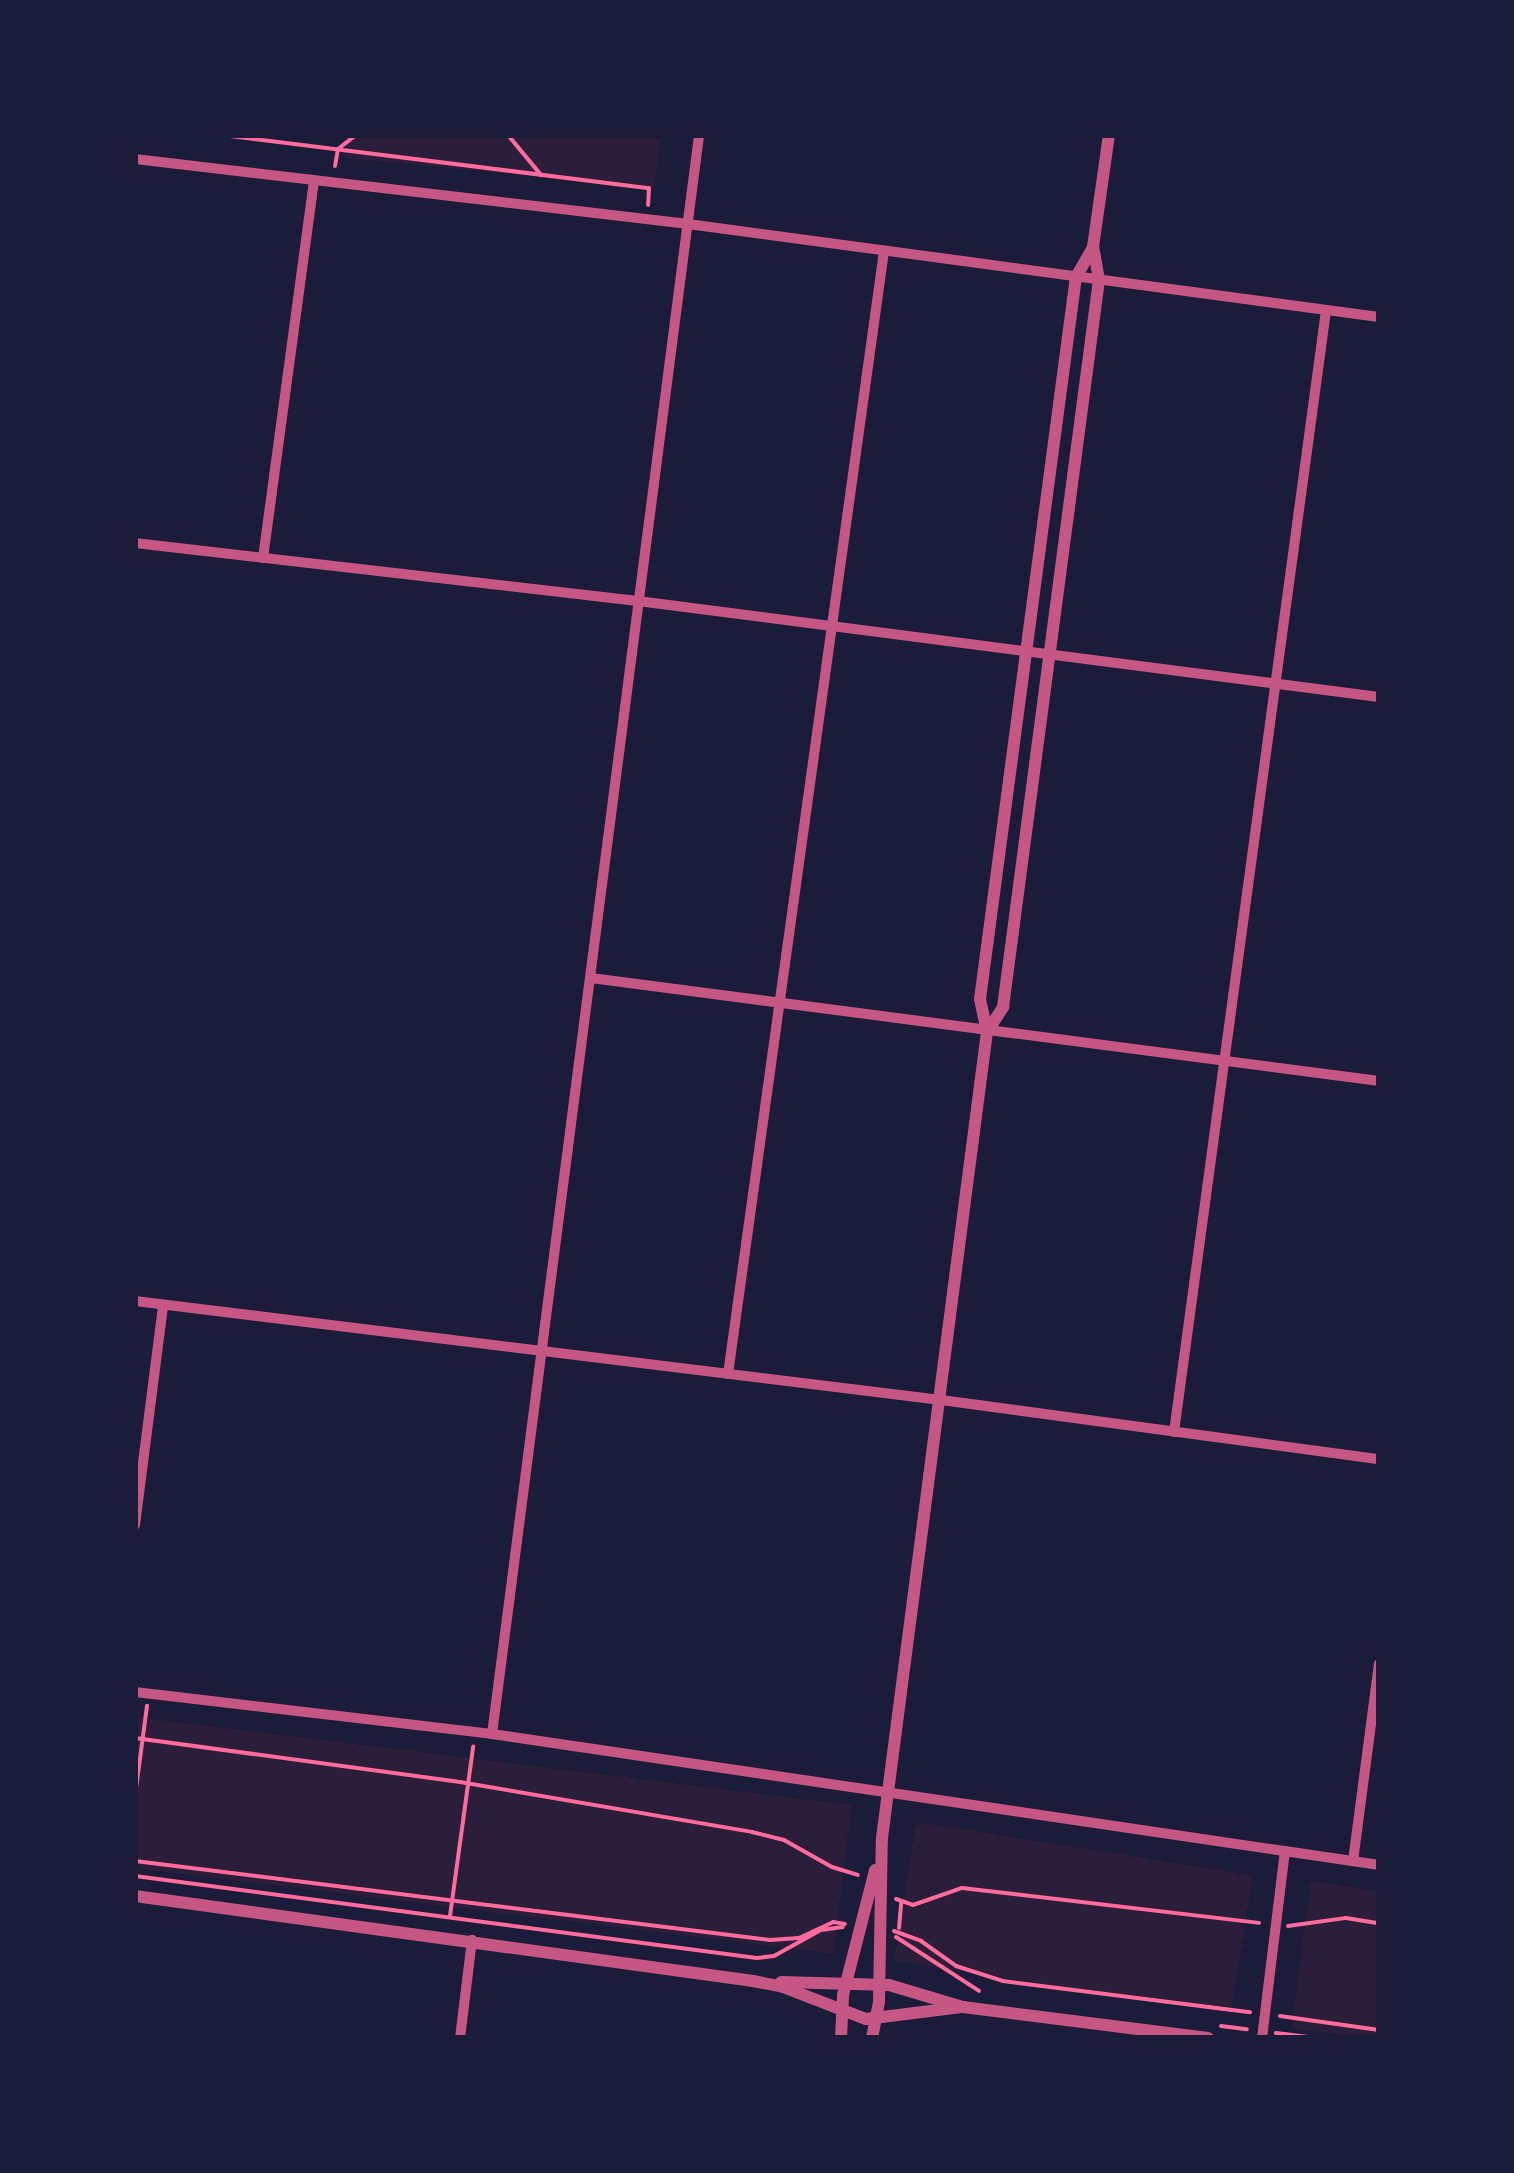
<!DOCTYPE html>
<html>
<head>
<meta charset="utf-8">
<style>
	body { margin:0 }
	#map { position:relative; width:1514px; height:2173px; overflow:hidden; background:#1b1b3a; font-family:"Varela Round",sans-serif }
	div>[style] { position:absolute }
	.green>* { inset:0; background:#2a1e3b; transform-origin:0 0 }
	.path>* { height:4px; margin:-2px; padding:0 2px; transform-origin:2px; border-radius:2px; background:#ff6b9d }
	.minor>* { height:10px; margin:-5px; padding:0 5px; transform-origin:5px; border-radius:5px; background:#c65784 }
	.tertiary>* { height:12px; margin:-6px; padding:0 6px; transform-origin:6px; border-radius:6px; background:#c65784 }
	span { translate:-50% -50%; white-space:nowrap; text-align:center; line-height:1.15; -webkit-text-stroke:8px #1b1b3a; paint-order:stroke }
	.frame { position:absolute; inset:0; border:138px solid #1b1b3a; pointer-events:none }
</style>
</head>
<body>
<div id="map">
	<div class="green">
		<i style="clip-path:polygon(347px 135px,661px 135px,654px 188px,344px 158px)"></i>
		<i style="left:135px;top:1717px;width:722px;height:150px;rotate:7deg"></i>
		<i style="left:916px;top:1822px;width:341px;height:140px;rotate:9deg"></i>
		<i style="clip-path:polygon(1311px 1881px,1379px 1891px,1379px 2038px,1291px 2029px)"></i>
	</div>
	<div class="path">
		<i style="left:222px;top:135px;width:430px;rotate:7.1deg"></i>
		<i style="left:649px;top:188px;width:17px;rotate:93deg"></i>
		<i style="left:508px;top:135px;width:52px;rotate:50.5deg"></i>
		<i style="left:335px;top:166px;width:17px;rotate:-80deg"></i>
		<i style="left:338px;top:149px;width:23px;rotate:-38deg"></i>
		<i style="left:135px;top:1738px;width:328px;rotate:7.7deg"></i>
		<i style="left:460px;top:1782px;width:296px;rotate:9.7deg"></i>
		<i style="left:752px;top:1832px;width:33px;rotate:14deg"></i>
		<i style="left:784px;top:1840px;width:55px;rotate:29.4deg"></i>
		<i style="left:832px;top:1867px;width:27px;rotate:17deg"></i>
		<i style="left:135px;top:1796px;width:91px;rotate:-82.4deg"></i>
		<i style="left:135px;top:1861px;width:640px;rotate:7.09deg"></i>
		<i style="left:770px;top:1940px;width:29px;rotate:-4deg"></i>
		<i style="left:799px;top:1938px;width:38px;rotate:-25deg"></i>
		<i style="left:833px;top:1922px;width:12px;rotate:9deg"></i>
		<i style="left:135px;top:1876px;width:627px;rotate:7.51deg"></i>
		<i style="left:757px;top:1958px;width:17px;rotate:-7deg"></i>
		<i style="left:774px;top:1956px;width:54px;rotate:-29deg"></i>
		<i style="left:821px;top:1930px;width:22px;rotate:-8deg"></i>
		<i style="left:896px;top:1899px;width:18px;rotate:19deg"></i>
		<i style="left:913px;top:1905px;width:52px;rotate:-19.1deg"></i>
		<i style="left:962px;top:1888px;width:299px;rotate:6.7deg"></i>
		<i style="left:450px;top:1916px;width:171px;rotate:-82.2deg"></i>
		<i style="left:1288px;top:1926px;width:59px;rotate:-7.9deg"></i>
		<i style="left:1346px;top:1918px;width:33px;rotate:9deg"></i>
		<i style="left:899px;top:1928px;width:25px;rotate:-85deg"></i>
		<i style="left:894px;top:1931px;width:29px;rotate:20deg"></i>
		<i style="left:921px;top:1941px;width:43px;rotate:35.5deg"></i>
		<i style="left:956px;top:1966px;width:49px;rotate:17.7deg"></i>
		<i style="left:1003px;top:1981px;width:249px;rotate:7.2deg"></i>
		<i style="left:896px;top:1937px;width:99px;rotate:33deg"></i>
		<i style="left:1280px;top:2016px;width:100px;rotate:8deg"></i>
		<i style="left:1221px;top:2026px;width:26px;rotate:7deg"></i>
		<i style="left:1276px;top:2033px;width:39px;rotate:7deg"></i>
	</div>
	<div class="minor">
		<i style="left:135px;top:159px;width:557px;rotate:6.7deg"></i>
		<i style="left:688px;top:224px;width:697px;rotate:7.67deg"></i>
		<i style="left:135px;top:543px;width:506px;rotate:6.58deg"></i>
		<i style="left:638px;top:601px;width:747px;rotate:7.38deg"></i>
		<i style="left:263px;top:558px;width:381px;rotate:-82.3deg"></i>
		<i style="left:591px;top:978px;width:795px;rotate:7.45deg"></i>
		<i style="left:135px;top:1301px;width:812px;rotate:7deg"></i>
		<i style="left:941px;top:1400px;width:442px;rotate:7.7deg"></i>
		<i style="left:728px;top:1374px;width:1134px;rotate:-82.09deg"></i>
		<i style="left:1174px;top:1432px;width:1132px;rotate:-82.28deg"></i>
		<i style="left:135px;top:1525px;width:222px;rotate:-82.7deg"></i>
		<i style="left:135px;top:1692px;width:359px;rotate:6.7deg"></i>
		<i style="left:492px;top:1734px;width:897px;rotate:8.4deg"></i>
		<i style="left:492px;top:1734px;width:1612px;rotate:-82.62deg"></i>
		<i style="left:1353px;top:1861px;width:199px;rotate:-82.5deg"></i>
		<i style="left:460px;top:2038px;width:99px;rotate:-83deg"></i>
		<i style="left:1262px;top:2038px;width:188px;rotate:-83deg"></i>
	</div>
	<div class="tertiary">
		<i style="left:987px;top:1032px;width:30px;rotate:-57deg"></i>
		<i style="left:1003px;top:1007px;width:733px;rotate:-82.48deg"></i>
		<i style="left:1099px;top:280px;width:34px;rotate:-100deg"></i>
		<i style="left:1093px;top:247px;width:113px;rotate:-81.9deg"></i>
		<i style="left:135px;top:1896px;width:624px;rotate:7.83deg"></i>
		<i style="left:753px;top:1981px;width:31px;rotate:11deg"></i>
		<i style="left:783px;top:1987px;width:89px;rotate:21.1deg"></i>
		<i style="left:866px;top:2019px;width:98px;rotate:-7.1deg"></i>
		<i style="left:781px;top:1982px;width:108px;rotate:1.6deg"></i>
		<i style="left:889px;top:1985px;width:77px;rotate:16.6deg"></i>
		<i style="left:963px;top:2007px;width:247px;rotate:7.2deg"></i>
		<i style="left:841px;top:2038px;width:43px;rotate:-87.3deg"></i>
		<i style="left:843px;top:1995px;width:129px;rotate:-75.6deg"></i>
		<i style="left:872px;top:2038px;width:37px;rotate:-79deg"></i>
		<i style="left:879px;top:2002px;width:164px;rotate:-89deg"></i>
		<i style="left:882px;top:1838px;width:813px;rotate:-82.58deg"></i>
		<i style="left:987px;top:1032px;width:34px;rotate:-102deg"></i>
		<i style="left:980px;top:999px;width:728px;rotate:-82.43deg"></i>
		<i style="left:1076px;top:277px;width:34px;rotate:-60deg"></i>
	</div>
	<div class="frame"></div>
</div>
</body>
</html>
